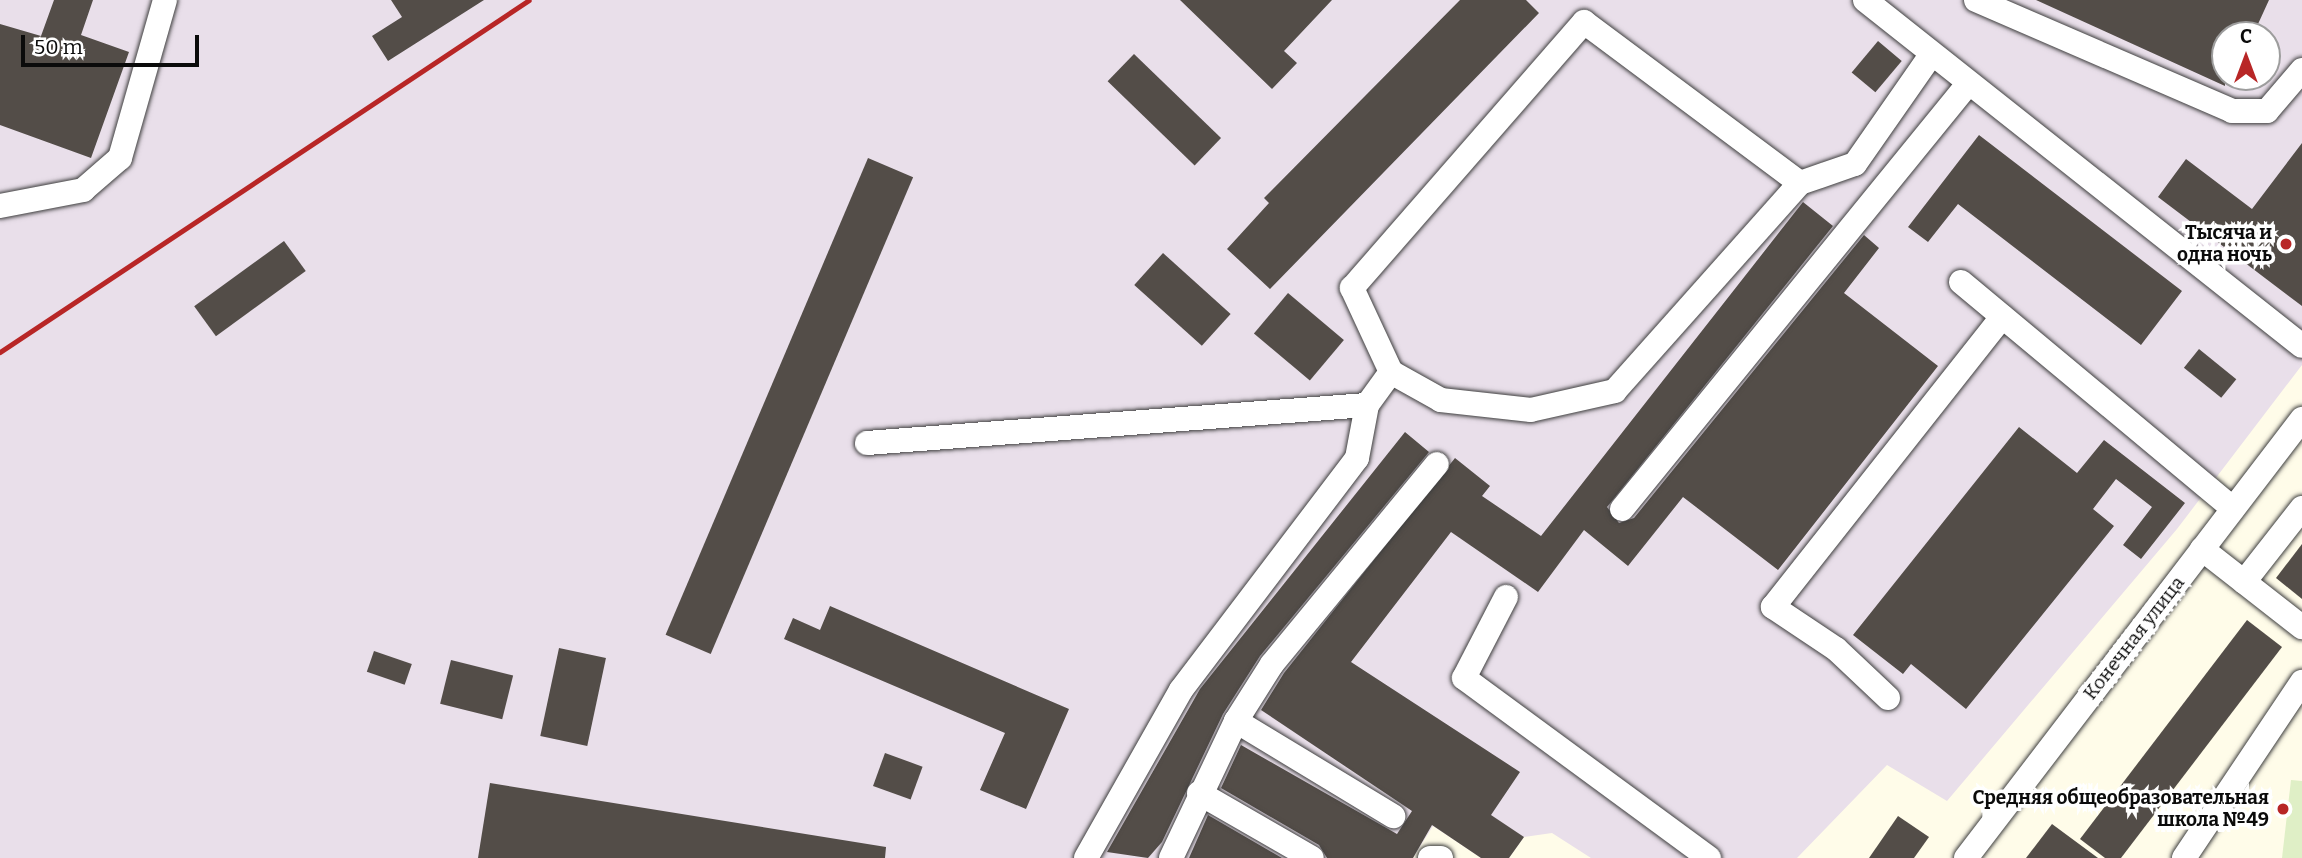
<!DOCTYPE html>
<html>
<head>
<meta charset="utf-8">
<style>
	body { margin:0 }
	#map { position:relative; width:2302px; height:858px; overflow:hidden; background:#fffce9; font-family:Bitter,serif }
	div>[style] { position:absolute }
	.industrial>* { inset:0; background:#e9dfea }
	.pitch>* { inset:0; background:#dfefc6 }
	.building>* { inset:0; background:#534d48; transform-origin:0 0 }
	.roads { filter:drop-shadow(0 0 2px #3e3e3e) drop-shadow(0 0 2px #3e3e3e) }
	.minor>* { height:24px; margin:-12px; padding:0 12px; transform-origin:12px; border-radius:12px; background:#fff }
	.rail>* { height:5px; margin:-2.5px; padding:0 2.5px; transform-origin:2.5px; border-radius:2.5px; background:#b82626 }
	.dots>* { width:19px; height:19px; translate:-50% -50%; box-sizing:border-box; border:4px solid #fff; border-radius:50% }
	span { translate:-50% -50%; white-space:nowrap; text-align:center; line-height:1.15; -webkit-text-stroke:7px #fff; paint-order:stroke }
	.poi-label { font-size:19px; color:#0b0b0b; font-weight:700 }
	.right { translate:-100% -50%; text-align:right }
	.street-label { font-size:19px; color:#0b0b0b }
	.north { position:absolute; left:2211px; top:21px; width:70px; height:70px; box-sizing:border-box; background:#fff; border:2px solid #9d9d9d; border-radius:50%; rotate:0deg; font-size:19px; font-weight:700; line-height:28px; text-align:center; color:#0b0b0b }
	.north::after { content:''; display:block; margin:auto; width:24px; height:32px; background:#b82626; clip-path:polygon(50% 0,100% 100%,50% 72%,0 100%) }
	.scale { position:absolute; left:21px; top:35px; width:178px; height:32px; box-sizing:border-box; border:4px solid #0b0b0b; border-top:0; padding-left:9px; font-size:21px; line-height:24px; white-space:nowrap; color:#0b0b0b; -webkit-text-stroke:5px #fff; paint-order:stroke }
</style>
</head>
<body>
<div id="map">
	<div class="industrial">
		<i style="clip-path:polygon(evenodd,0 0,2302px 0,2302px 365px,2177px 529px,1947px 801px,1887px 765px,1797px 858px,1591px 858px,1552px 833px,1524px 837px,1509px 858px,1481px 858px,1433px 826px,1413px 858px,0 858px,0 0,2225px 35px,2267px 35px,2267px 77px,2225px 77px,2225px 35px)"></i>
	</div>
	<div class="pitch">
		<i style="clip-path:polygon(2291px 780px,2302px 781px,2302px 858px,2282px 858px)"></i>
	</div>
	<div class="building">
		<i style="clip-path:polygon(54px 0,93px 0,81px 35px,129px 52px,91px 158px,0 125px,0 24px,41px 36px)"></i>
		<i style="clip-path:polygon(391px 0,484px 0,388px 61px,372px 36px,402px 17px)"></i>
		<i style="clip-path:polygon(1180px 0,1332px 0,1284px 51px,1297px 63px,1272px 89px)"></i>
		<i style="clip-path:polygon(1460px 0,1526px 0,1539px 13px,1270px 289px,1227px 249px,1269px 203px,1264px 198px)"></i>
		<i style="clip-path:polygon(2036px 0,2269px 0,2253px 35px,2225px 35px,2225px 86px)"></i>
		<i style="left:1878px;top:41px;width:31px;height:41px;rotate:40deg"></i>
		<i style="left:1134px;top:54px;width:121px;height:38px;rotate:44deg"></i>
		<i style="clip-path:polygon(1979px 135px,2182px 291px,2141px 345px,1958px 204px,1928px 242px,1908px 227px)"></i>
		<i style="clip-path:polygon(2302px 143px,2302px 306px,2158px 197px,2186px 159px,2252px 209px)"></i>
		<i style="left:868px;top:158px;width:49px;height:518px;rotate:23deg"></i>
		<i style="clip-path:polygon(1803px 202px,1833px 226px,1607px 507px,1619px 523px,1634px 518px,1864px 235px,1879px 248px,1844px 293px,1938px 366px,1778px 570px,1683px 497px,1628px 566px,1584px 530px,1538px 592px,1451px 532px,1351px 662px,1520px 772px,1491px 815px,1524px 837px,1509px 858px,1481px 858px,1432px 825px,1413px 858px,1327px 858px,1319px 845px,1221px 788px,1241px 745px,1397px 834px,1412px 811px,1261px 710px,1284px 673px,1455px 458px,1490px 486px,1482px 496px,1541px 536px)"></i>
		<i style="left:284px;top:241px;width:37px;height:111px;rotate:54deg"></i>
		<i style="left:1163px;top:253px;width:91px;height:43px;rotate:42deg"></i>
		<i style="left:1288px;top:293px;width:73px;height:53px;rotate:40deg"></i>
		<i style="left:2199px;top:349px;width:48px;height:24px;rotate:39deg"></i>
		<i style="clip-path:polygon(2019px 427px,2077px 473px,2104px 440px,2185px 503px,2141px 559px,2123px 545px,2152px 507px,2116px 479px,2093px 509px,2114px 526px,1966px 709px,1911px 664px,1903px 674px,1853px 635px)"></i>
		<i style="clip-path:polygon(1405px 432px,1429px 452px,1260px 656px,1223px 714px,1162px 842px,1148px 858px,1107px 852px,1200px 689px)"></i>
		<i style="clip-path:polygon(2302px 544px,2302px 599px,2276px 578px)"></i>
		<i style="clip-path:polygon(830px 606px,1069px 709px,1026px 809px,980px 790px,1005px 733px,784px 639px,793px 618px,820px 630px)"></i>
		<i style="clip-path:polygon(2247px 620px,2282px 647px,2121px 858px,2105px 858px,2080px 839px)"></i>
		<i style="left:559px;top:648px;width:48px;height:90px;rotate:12deg"></i>
		<i style="left:374px;top:651px;width:40px;height:22px;rotate:19deg"></i>
		<i style="left:451px;top:660px;width:64px;height:45px;rotate:14deg"></i>
		<i style="left:885px;top:753px;width:40px;height:35px;rotate:20deg"></i>
		<i style="clip-path:polygon(490px 783px,886px 847px,885px 858px,478px 858px)"></i>
		<i style="clip-path:polygon(1208px 815px,1282px 858px,1189px 858px)"></i>
		<i style="clip-path:polygon(1898px 816px,1929px 837px,1914px 858px,1869px 858px)"></i>
		<i style="clip-path:polygon(2052px 824px,2098px 858px,2026px 858px)"></i>
	</div>
	<div class="roads">
		<div class="minor">
			<i style="left:1865px;top:0;width:557px;rotate:38.37deg"></i>
			<i style="left:1976px;top:0;width:279px;rotate:23.4deg"></i>
			<i style="left:2232px;top:111px;width:35px"></i>
			<i style="left:2267px;top:111px;width:54px;rotate:-49.5deg"></i>
			<i style="left:1800px;top:183px;width:278px;rotate:131.7deg"></i>
			<i style="left:1615px;top:391px;width:86px;rotate:167.3deg"></i>
			<i style="left:1531px;top:410px;width:91px;rotate:-173.7deg"></i>
			<i style="left:1441px;top:400px;width:57px;rotate:-150.8deg"></i>
			<i style="left:1391px;top:372px;width:93px;rotate:-114.9deg"></i>
			<i style="left:1352px;top:288px;width:353px;rotate:-48.9deg"></i>
			<i style="left:1584px;top:22px;width:269px;rotate:36.7deg"></i>
			<i style="left:1800px;top:183px;width:58px;rotate:-19.1deg"></i>
			<i style="left:1855px;top:164px;width:133px;rotate:-55.1deg"></i>
			<i style="left:0;top:206px;width:85px;rotate:-10.9deg"></i>
			<i style="left:83px;top:190px;width:49px;rotate:-40.9deg"></i>
			<i style="left:120px;top:158px;width:164px;rotate:-74.1deg"></i>
			<i style="left:1961px;top:282px;width:354px;rotate:39.8deg"></i>
			<i style="left:867px;top:443px;width:501px;rotate:-4.35deg"></i>
			<i style="left:1367px;top:405px;width:41px;rotate:-54deg"></i>
			<i style="left:1622px;top:509px;width:548px;rotate:-50.85deg"></i>
			<i style="left:2202px;top:549px;width:127px;rotate:38deg"></i>
			<i style="left:2244px;top:582px;width:94px;rotate:-51.9deg"></i>
			<i style="left:1506px;top:597px;width:91px;rotate:117.4deg"></i>
			<i style="left:1464px;top:678px;width:304px;rotate:36.3deg"></i>
			<i style="left:1888px;top:698px;width:71px;rotate:-136.7deg"></i>
			<i style="left:1836px;top:649px;width:76px;rotate:-146.3deg"></i>
			<i style="left:1773px;top:607px;width:370px;rotate:-51.7deg"></i>
			<i style="left:1236px;top:721px;width:184px;rotate:31.2deg"></i>
			<i style="left:1199px;top:793px;width:130px;rotate:29.9deg"></i>
			<i style="left:1086px;top:858px;width:193px;rotate:-60.5deg"></i>
			<i style="left:1181px;top:690px;width:291px;rotate:-52.8deg"></i>
			<i style="left:1357px;top:458px;width:54px;rotate:-79.3deg"></i>
			<i style="left:1171px;top:858px;width:152px;rotate:-64.6deg"></i>
			<i style="left:1236px;top:721px;width:67px;rotate:-57.7deg"></i>
			<i style="left:1272px;top:664px;width:259px;rotate:-50.5deg"></i>
			<i style="left:1430px;top:858px;width:11px"></i>
			<i style="left:1966px;top:858px;width:553px;rotate:-52.57deg"></i>
			<i style="left:2184px;top:858px;width:212px;rotate:-56.2deg"></i>
		</div>
	</div>
	<div class="rail">
		<i style="left:0;top:352px;width:635px;rotate:-33.64deg"></i>
	</div>
	<div class="dots">
		<i style="left:2286px;top:244px;background:#b82626"></i>
		<i style="left:2283px;top:809px;background:#b82626"></i>
	</div>
	<div class="poi-label">
		<span class="right" style="left:2272px;top:244px">Тысяча и<br>одна ночь</span>
		<span class="right" style="left:2269px;top:809px">Средняя общеобразовательная<br>школа №49</span>
	</div>
	<div class="street-label">
		<span style="left:2134px;top:638px;rotate:-52deg">Конечная улица</span>
	</div>
	<div class="north">С</div>
	<div class="scale">50 m</div>
</div>
</body>
</html>
